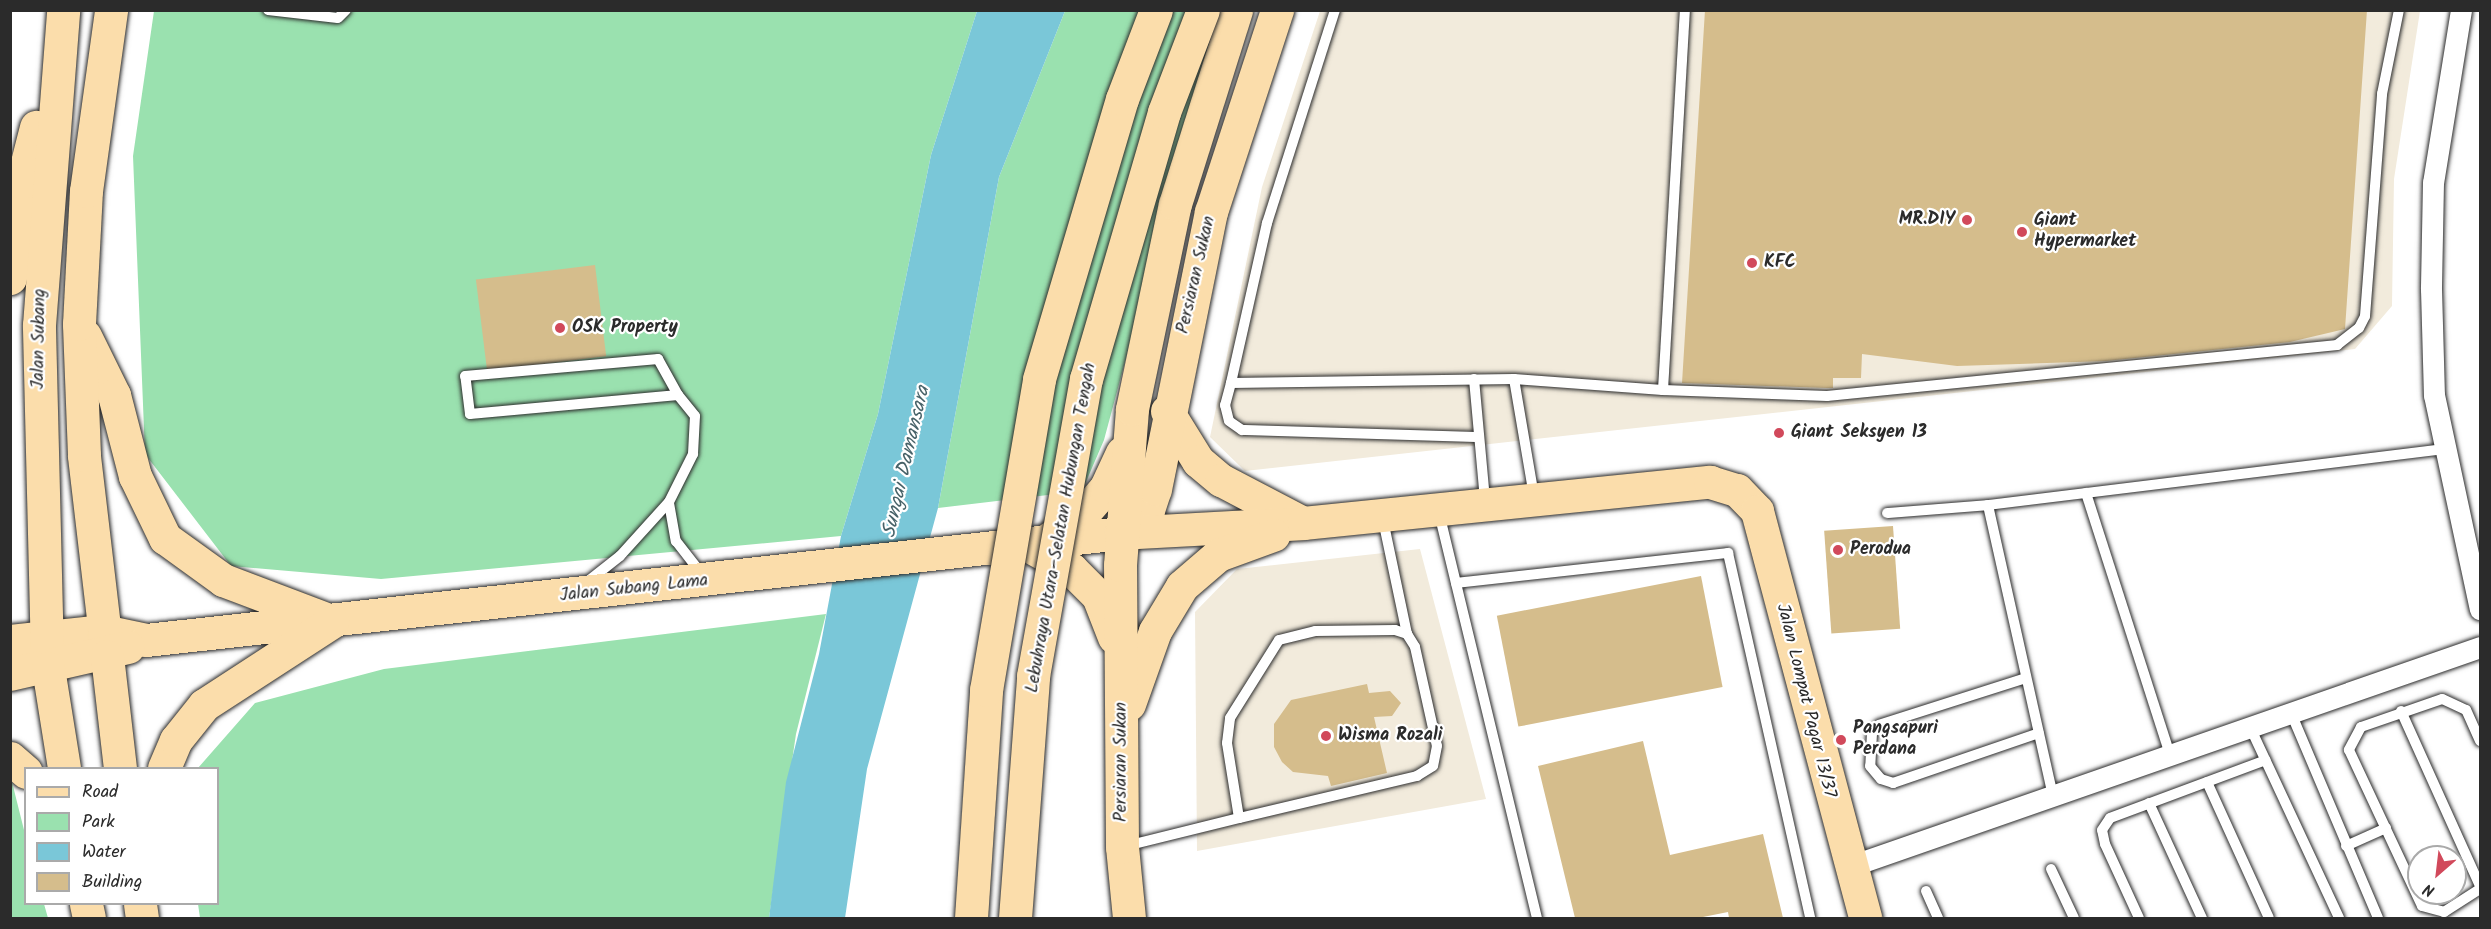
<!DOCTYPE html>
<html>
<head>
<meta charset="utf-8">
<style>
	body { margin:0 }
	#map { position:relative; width:2491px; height:929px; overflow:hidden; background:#fff; font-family:Kalam,sans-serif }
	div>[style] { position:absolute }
	.built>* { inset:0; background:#f2ebdc }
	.green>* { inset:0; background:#9ae1af }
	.water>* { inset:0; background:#7ac7d8 }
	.building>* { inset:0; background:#d5bd8c; transform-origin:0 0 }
	.roads { filter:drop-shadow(0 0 2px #2b2b2b) drop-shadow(0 0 2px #2b2b2b) }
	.service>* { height:10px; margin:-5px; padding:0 5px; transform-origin:5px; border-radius:5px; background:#fff }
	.minor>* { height:21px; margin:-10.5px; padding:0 10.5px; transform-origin:10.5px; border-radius:10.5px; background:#fff }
	.primary>* { height:33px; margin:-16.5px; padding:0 16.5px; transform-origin:16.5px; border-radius:16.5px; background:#fbddab }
	.motorway>* { height:33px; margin:-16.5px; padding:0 16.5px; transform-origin:16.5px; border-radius:16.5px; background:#fbddab }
	.bridges { filter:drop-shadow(0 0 2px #2b2b2b) drop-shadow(0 0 2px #2b2b2b) }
	.motorway-bridge>* { height:33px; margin:-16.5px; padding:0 16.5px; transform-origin:16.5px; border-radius:16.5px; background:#fbddab }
	.dots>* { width:16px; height:16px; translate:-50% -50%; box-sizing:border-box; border:3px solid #fff; border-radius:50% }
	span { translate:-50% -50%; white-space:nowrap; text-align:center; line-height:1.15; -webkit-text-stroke:4.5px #fff; paint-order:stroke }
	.poi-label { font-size:18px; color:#2b2b2b; font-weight:700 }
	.right { translate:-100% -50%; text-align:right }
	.left { translate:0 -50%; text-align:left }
	.street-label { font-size:18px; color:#2b2b2b }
	.water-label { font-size:20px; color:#476268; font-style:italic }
	.frame { position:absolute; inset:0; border:12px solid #2b2b2b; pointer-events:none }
	.legend { position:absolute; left:24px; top:767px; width:195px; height:138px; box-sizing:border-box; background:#fff; border:2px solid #aaa; margin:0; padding:8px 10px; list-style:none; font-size:18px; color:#2b2b2b }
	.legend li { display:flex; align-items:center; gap:12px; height:30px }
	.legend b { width:30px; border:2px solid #aaa }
	.north { position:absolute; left:2407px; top:845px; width:60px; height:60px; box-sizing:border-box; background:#fff; border:2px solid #aaa; border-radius:50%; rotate:208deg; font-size:16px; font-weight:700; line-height:24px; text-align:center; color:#2b2b2b }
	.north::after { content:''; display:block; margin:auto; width:21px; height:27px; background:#d1495b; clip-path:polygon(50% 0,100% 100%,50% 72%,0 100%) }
</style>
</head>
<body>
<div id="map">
	<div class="built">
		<i style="clip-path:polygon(1320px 11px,2420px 11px,2394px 179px,2392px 306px,2355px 349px,1245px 471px,1210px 437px,1262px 187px)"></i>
		<i style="clip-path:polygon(1420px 549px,1486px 799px,1197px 851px,1195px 612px,1237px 569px)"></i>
	</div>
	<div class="green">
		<i style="clip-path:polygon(154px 11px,977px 11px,931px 155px,878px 414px,841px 536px,381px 579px,231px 566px,145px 454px,133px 156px)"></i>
		<i style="clip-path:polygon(1065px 11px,1230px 11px,1169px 198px,1104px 440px,1082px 491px,938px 508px,999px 177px)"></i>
		<i style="clip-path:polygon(826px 614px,796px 734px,769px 918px,200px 918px,198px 904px,218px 904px,218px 768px,198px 768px,255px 703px,384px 669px)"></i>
		<i style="clip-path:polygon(11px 778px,25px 834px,26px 904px,44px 904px,48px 918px,11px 918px)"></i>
	</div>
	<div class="water">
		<i style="clip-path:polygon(977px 11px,1065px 11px,999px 177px,938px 508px,867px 769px,845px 918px,769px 918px,786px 782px,819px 654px,841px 536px,878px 414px,931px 155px)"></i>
	</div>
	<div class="building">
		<i style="clip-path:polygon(1705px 10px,2367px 10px,2345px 329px,2290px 342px,2106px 361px,1957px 366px,1862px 354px,1861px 378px,1833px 378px,1833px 388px,1827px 388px,1682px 383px)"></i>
		<i style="left:595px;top:265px;width:92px;height:120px;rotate:83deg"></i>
		<i style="left:1893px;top:526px;width:103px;height:69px;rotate:86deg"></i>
		<i style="left:1701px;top:576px;width:113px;height:208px;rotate:79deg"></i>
		<i style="clip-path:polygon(1367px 684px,1369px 693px,1390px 691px,1401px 703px,1392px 716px,1374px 717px,1387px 773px,1331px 786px,1328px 776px,1293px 772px,1282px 762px,1274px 747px,1274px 724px,1291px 700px)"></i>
		<i style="clip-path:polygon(1643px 741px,1670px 855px,1763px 834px,1783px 918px,1729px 918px,1728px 912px,1698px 918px,1575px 918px,1538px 766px)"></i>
	</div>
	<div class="roads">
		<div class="service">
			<i style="left:268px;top:10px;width:70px;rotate:6.5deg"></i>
			<i style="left:338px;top:18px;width:11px;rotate:-45deg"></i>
			<i style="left:1335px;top:10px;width:224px;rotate:107.7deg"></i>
			<i style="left:1267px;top:223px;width:164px;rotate:102.7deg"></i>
			<i style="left:1231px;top:383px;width:283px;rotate:-0.8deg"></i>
			<i style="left:1514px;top:379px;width:149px;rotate:4.2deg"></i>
			<i style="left:1663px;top:390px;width:381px;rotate:-86.7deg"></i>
			<i style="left:658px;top:359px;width:41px;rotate:60.9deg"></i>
			<i style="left:678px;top:395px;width:209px;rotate:174.8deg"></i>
			<i style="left:470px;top:414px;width:38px;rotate:-97deg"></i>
			<i style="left:465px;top:376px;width:194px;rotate:-5deg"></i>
			<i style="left:1474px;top:379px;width:122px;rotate:84.8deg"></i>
			<i style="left:1514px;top:379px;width:119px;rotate:80.3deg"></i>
			<i style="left:1231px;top:383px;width:23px;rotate:105deg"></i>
			<i style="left:1225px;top:405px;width:16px;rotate:76deg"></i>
			<i style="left:1229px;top:421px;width:16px;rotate:35deg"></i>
			<i style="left:1242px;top:430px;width:237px;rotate:1.7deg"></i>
			<i style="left:1663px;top:390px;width:164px;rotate:2.1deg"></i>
			<i style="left:1827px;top:396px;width:513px;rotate:-5.71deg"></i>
			<i style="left:2337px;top:345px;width:28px;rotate:-38deg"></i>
			<i style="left:2359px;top:328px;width:13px;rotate:-63deg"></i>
			<i style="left:2365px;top:316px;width:223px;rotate:-85.6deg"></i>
			<i style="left:2382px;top:94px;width:86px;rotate:-78.6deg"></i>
			<i style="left:2086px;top:493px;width:275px;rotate:72.2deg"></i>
			<i style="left:669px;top:503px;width:39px;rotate:80deg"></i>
			<i style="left:676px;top:541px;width:41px;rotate:52deg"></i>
			<i style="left:1439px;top:513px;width:417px;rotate:76.4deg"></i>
			<i style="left:1887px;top:513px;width:101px;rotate:-4.5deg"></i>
			<i style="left:1383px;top:520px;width:116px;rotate:78.1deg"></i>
			<i style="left:587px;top:582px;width:42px;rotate:-38.2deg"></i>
			<i style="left:620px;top:556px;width:73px;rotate:-47.8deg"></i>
			<i style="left:669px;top:502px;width:54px;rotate:-63.4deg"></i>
			<i style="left:693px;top:454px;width:38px;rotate:-87deg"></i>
			<i style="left:695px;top:416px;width:27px;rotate:-129deg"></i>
			<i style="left:1456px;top:583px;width:274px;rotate:-6.3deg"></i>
			<i style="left:1728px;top:553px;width:374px;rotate:77.3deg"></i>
			<i style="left:1395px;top:630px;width:13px;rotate:18deg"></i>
			<i style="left:1407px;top:634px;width:15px;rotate:58deg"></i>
			<i style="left:1415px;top:647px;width:101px;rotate:77.5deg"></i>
			<i style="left:1437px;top:746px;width:20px;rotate:101deg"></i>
			<i style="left:1433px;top:766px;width:19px;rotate:148deg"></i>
			<i style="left:1417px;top:776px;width:183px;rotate:166.7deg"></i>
			<i style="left:1239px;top:818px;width:76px;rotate:-99.1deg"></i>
			<i style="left:1227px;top:743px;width:25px;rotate:-83deg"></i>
			<i style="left:1230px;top:718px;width:92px;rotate:-57.9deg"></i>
			<i style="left:1279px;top:640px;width:37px;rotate:-14deg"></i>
			<i style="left:1315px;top:631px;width:80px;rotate:-0.7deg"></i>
			<i style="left:2026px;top:678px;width:154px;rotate:162.3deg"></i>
			<i style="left:1879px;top:725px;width:11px;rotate:131deg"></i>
			<i style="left:1872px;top:733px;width:33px;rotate:93deg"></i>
			<i style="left:1870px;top:766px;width:17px;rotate:50deg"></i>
			<i style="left:1881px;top:779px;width:13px;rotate:18deg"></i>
			<i style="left:1893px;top:783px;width:154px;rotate:-18.9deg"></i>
			<i style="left:2401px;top:711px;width:192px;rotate:65.7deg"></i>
			<i style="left:2291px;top:713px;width:223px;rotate:67deg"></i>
			<i style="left:2250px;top:727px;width:211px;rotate:65deg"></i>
			<i style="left:2480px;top:741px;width:34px;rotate:-114deg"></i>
			<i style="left:2466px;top:710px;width:26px;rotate:-155deg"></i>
			<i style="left:2442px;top:699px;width:86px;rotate:160.9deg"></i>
			<i style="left:2361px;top:727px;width:26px;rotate:118deg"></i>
			<i style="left:2349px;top:750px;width:172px;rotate:64.9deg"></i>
			<i style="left:2422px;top:906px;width:23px;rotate:15deg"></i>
			<i style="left:2444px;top:912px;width:43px;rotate:-32.6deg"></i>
			<i style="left:2207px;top:782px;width:149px;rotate:65.5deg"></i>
			<i style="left:2053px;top:796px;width:298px;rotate:-102.6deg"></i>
			<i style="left:1988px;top:505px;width:461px;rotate:-7deg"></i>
			<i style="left:2149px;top:803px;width:127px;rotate:65.3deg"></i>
			<i style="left:1126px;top:846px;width:116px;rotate:-13.9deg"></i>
			<i style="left:2346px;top:846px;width:44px;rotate:-24.2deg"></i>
			<i style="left:2051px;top:869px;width:54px;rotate:64.9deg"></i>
			<i style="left:1926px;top:891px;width:30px;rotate:66deg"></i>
			<i style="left:2139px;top:918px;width:81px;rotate:-114.7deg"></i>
			<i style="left:2105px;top:844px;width:14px;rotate:-102deg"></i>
			<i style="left:2102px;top:830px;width:14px;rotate:-56deg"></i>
			<i style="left:2110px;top:818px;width:166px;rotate:-20.4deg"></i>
		</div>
		<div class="minor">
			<i style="left:2461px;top:10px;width:174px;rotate:99.2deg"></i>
			<i style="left:2433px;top:182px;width:107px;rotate:91.1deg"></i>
			<i style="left:2431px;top:289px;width:106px;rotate:88.4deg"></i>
			<i style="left:2434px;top:395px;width:219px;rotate:77.9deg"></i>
			<i style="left:1848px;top:867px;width:669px;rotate:-19.19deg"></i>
		</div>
		<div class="primary">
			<i style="left:10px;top:278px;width:97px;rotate:-82.9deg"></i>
			<i style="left:22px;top:182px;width:57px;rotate:-75.7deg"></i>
			<i style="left:85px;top:336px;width:66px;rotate:63.8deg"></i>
			<i style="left:114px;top:395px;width:84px;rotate:75.5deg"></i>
			<i style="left:135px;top:476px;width:69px;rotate:64.2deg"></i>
			<i style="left:165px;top:538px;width:72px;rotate:35.9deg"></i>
			<i style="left:223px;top:580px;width:110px;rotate:20.7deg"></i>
			<i style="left:1167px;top:411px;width:59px;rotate:58.2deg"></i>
			<i style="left:1198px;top:461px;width:30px;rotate:40deg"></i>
			<i style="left:1221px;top:480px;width:88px;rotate:27.7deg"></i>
			<i style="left:1121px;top:533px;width:35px;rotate:-40deg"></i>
			<i style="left:1148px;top:510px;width:22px;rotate:-72deg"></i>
			<i style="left:1155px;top:489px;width:283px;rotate:-78.6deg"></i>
			<i style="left:1211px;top:212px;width:213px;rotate:-71.9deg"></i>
			<i style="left:1046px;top:541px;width:44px;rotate:-35.8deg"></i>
			<i style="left:1082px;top:515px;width:37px;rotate:-49deg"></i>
			<i style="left:1106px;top:487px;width:38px;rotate:-65deg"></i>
			<i style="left:1031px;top:547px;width:46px;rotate:28.8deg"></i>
			<i style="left:1071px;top:569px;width:38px;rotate:45deg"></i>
			<i style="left:1098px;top:596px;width:44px;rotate:68.7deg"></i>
			<i style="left:10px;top:641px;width:94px;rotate:-6.1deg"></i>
			<i style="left:103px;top:631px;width:44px;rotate:11.8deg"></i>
			<i style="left:146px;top:640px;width:981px;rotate:-6.26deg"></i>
			<i style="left:1121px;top:533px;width:182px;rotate:-3.1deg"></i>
			<i style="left:1303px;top:523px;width:409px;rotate:-5.8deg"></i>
			<i style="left:1710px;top:482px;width:28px;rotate:17deg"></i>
			<i style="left:1737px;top:490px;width:29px;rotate:46deg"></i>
			<i style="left:1757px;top:511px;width:421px;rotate:75.1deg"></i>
			<i style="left:107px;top:652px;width:198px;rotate:-96.7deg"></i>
			<i style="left:84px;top:455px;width:131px;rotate:-92.2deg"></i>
			<i style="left:79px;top:324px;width:133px;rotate:-87deg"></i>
			<i style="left:86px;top:191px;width:183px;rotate:-82.1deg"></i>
			<i style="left:47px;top:656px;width:331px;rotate:-91.4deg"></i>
			<i style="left:39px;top:325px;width:316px;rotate:-85.6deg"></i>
			<i style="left:10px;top:674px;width:121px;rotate:-12.9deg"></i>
			<i style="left:1129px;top:704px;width:77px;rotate:-70.4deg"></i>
			<i style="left:1155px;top:631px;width:52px;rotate:-59deg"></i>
			<i style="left:1182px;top:586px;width:48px;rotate:-40.7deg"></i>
			<i style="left:1218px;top:555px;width:59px;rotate:-20deg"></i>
			<i style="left:1129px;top:918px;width:71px;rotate:-95.6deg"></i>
			<i style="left:1122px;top:847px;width:282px;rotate:-90.4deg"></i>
			<i style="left:1120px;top:565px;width:156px;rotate:-85.6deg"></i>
			<i style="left:1132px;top:409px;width:209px;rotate:-78.2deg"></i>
			<i style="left:1175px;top:204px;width:203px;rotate:-72.5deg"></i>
		</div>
		<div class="motorway">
			<i style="left:107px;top:656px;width:113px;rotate:83.4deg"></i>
			<i style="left:48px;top:668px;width:101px;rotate:80.9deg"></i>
			<i style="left:10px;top:758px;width:21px;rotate:41deg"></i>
			<i style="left:164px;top:768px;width:30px;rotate:-67deg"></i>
			<i style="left:176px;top:740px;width:45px;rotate:-51.3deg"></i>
			<i style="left:204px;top:705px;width:153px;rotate:-33deg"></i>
			<i style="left:86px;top:904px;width:14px;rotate:78deg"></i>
			<i style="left:140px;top:904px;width:14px;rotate:82deg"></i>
		</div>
	</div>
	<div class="bridges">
		<div class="motorway-bridge">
			<i style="left:971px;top:918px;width:228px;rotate:-86.2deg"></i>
			<i style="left:986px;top:690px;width:315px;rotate:-80.3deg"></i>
			<i style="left:1039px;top:379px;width:292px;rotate:-73.5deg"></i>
			<i style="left:1122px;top:99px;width:95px;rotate:-69.1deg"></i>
			<i style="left:1015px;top:918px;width:243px;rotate:-85.7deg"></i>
			<i style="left:1033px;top:676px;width:302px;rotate:-79.9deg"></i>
			<i style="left:1086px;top:379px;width:278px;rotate:-73.7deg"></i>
			<i style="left:1164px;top:112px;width:109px;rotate:-69.1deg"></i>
		</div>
	</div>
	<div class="dots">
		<i style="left:1967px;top:220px;background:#d1495b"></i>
		<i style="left:2022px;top:232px;background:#d1495b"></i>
		<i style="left:1752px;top:263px;background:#d1495b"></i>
		<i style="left:560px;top:328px;background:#d1495b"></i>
		<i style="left:1779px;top:433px;background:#d1495b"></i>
		<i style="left:1838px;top:550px;background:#d1495b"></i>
		<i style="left:1326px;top:736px;background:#d1495b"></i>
		<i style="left:1841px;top:740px;background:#d1495b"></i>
	</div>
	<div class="poi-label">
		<span class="right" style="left:1955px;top:220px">MR.DIY</span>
		<span class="left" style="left:2034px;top:232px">Giant<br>Hypermarket</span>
		<span class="left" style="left:1764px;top:263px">KFC</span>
		<span class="left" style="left:572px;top:328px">OSK Property</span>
		<span class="left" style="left:1791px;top:433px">Giant Seksyen 13</span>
		<span class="left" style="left:1850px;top:550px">Perodua</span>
		<span class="left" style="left:1853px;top:740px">Pangsapuri<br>Perdana</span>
		<span class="left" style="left:1338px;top:736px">Wisma Rozali</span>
	</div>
	<div class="street-label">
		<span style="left:1197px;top:275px;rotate:-77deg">Persiaran Sukan</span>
		<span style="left:40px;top:339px;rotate:-89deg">Jalan Subang</span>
		<span style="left:1062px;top:528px;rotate:-80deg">Lebuhraya Utara–Selatan Hubungan Tengah</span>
		<span style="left:634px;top:589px;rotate:-6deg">Jalan Subang Lama</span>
		<span style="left:1805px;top:701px;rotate:76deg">Jalan Lompat Pagar 13/37</span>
		<span style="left:1122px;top:762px;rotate:-90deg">Persiaran Sukan</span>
	</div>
	<div class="water-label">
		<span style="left:907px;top:462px;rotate:-77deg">Sungai Damansara</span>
	</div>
	<div class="frame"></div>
	<ul class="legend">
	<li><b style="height:8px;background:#fbddab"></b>Road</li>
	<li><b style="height:16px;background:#9ae1af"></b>Park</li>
	<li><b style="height:16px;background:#7ac7d8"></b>Water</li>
	<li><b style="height:16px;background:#d5bd8c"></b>Building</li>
	</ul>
	<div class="north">N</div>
</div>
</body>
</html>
